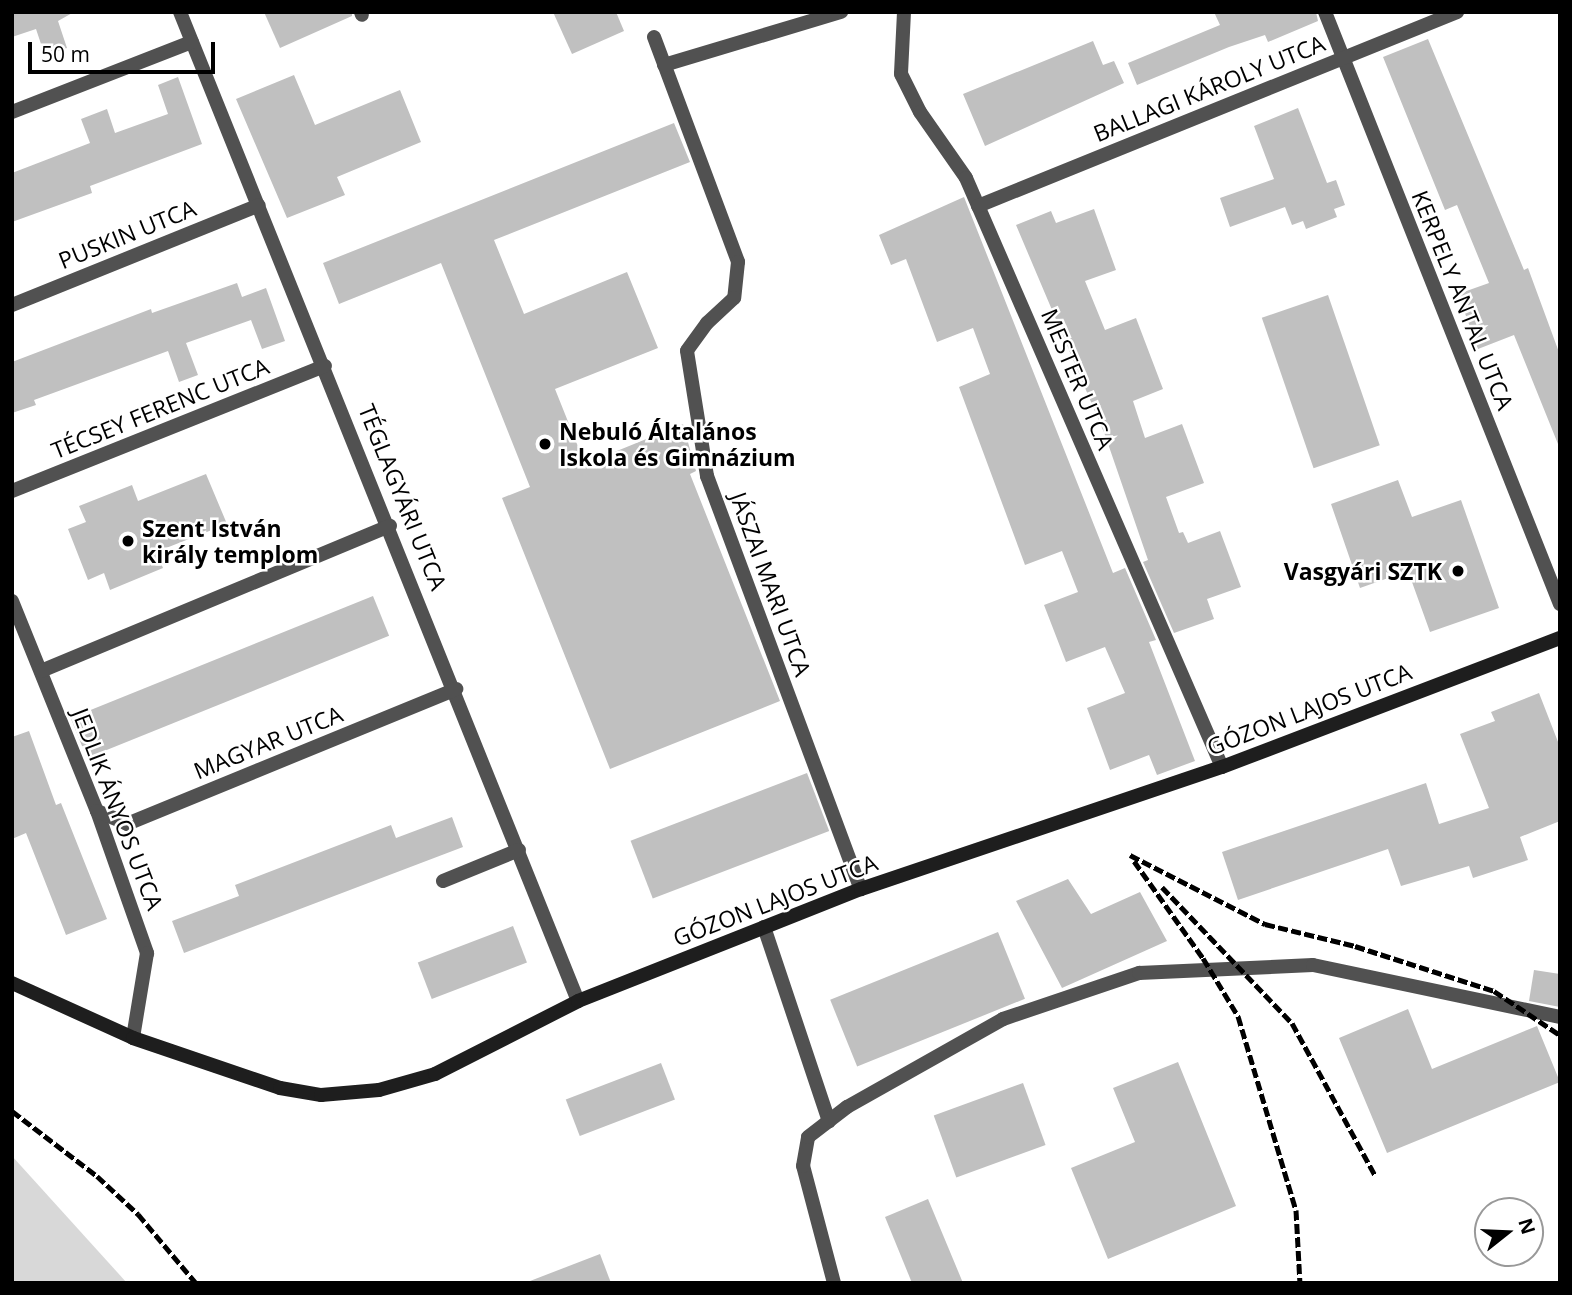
<!DOCTYPE html>
<html>
<head>
<meta charset="utf-8">
<style>
	body { margin:0 }
	#map { position:relative; width:1572px; height:1295px; overflow:hidden; background:#fff; font-family:"Open Sans",sans-serif }
	div>[style] { position:absolute }
	.green>* { inset:0; background:#d8d8d8 }
	.building>* { inset:0; background:#c0c0c0; transform-origin:0 0 }
	.lane>* { height:14px; margin:-7px; padding:0 7px; transform-origin:7px; border-radius:7px; background:#515151 }
	.street>* { height:14px; margin:-7px; padding:0 7px; transform-origin:7px; border-radius:7px; background:#515151 }
	.secondary>* { height:14px; margin:-7px; padding:0 7px; transform-origin:7px; border-radius:7px; background:#1e1e1e }
	.rail>* { height:5px; margin-top:-2.5px; transform-origin:0; background:repeating-linear-gradient(90deg,#000 0 10px,transparent 0 13.5px) }
	.dots>* { width:19px; height:19px; translate:-50% -50%; box-sizing:border-box; border:4px solid #fff; border-radius:50% }
	span { translate:-50% -50%; white-space:nowrap; text-align:center; line-height:1.15; -webkit-text-stroke:5px #fff; paint-order:stroke }
	.street-label { font-size:23px; color:#000 }
	.poi-label { font-size:23px; color:#000; font-weight:700 }
	.left { translate:0 -50%; text-align:left }
	.right { translate:-100% -50%; text-align:right }
	.frame { position:absolute; inset:0; border:14px solid #000; pointer-events:none }
	.north { position:absolute; left:1474px; top:1197px; width:70px; height:70px; box-sizing:border-box; background:#fff; border:2px solid #999; border-radius:50%; rotate:72deg; font-size:19px; font-weight:700; line-height:28px; text-align:center; color:#000 }
	.north::after { content:''; display:block; margin:auto; width:24px; height:32px; background:#000; clip-path:polygon(50% 0,100% 100%,50% 72%,0 100%) }
	.scale { position:absolute; left:28px; top:42px; width:187px; height:32px; box-sizing:border-box; border:4px solid #000; border-top:0; padding-left:9px; font-size:21px; line-height:24px; white-space:nowrap; color:#000; -webkit-text-stroke:5px #fff; paint-order:stroke }
</style>
</head>
<body>
<div id="map">
	<div class="green">
		<i style="clip-path:polygon(12px 1156px,127px 1283px,12px 1283px)"></i>
	</div>
	<div class="building">
		<i style="clip-path:polygon(12px 12px,74px 12px,58px 21px,67px 48px,45px 56px,36px 29px,12px 37px)"></i>
		<i style="clip-path:polygon(264px 12px,352px 12px,352px 16px,280px 48px)"></i>
		<i style="clip-path:polygon(553px 12px,616px 12px,624px 31px,572px 54px)"></i>
		<i style="clip-path:polygon(1214px 12px,1316px 12px,1318px 21px,1268px 42px,1265px 35px,1229px 47px,1137px 85px,1128px 63px,1220px 25px)"></i>
		<i style="clip-path:polygon(1428px 39px,1524px 270px,1528px 268px,1560px 355px,1560px 449px,1514px 335px,1478px 349px,1458px 294px,1489px 283px,1457px 205px,1445px 210px,1383px 57px)"></i>
		<i style="clip-path:polygon(1093px 41px,1103px 65px,1114px 61px,1124px 83px,985px 146px,963px 94px)"></i>
		<i style="clip-path:polygon(294px 75px,315px 125px,400px 90px,421px 142px,337px 177px,345px 195px,287px 218px,236px 99px)"></i>
		<i style="clip-path:polygon(178px 77px,202px 144px,90px 186px,92px 193px,12px 222px,12px 173px,90px 143px,81px 119px,107px 109px,115px 133px,168px 114px,158px 85px)"></i>
		<i style="clip-path:polygon(1298px 108px,1327px 183px,1336px 180px,1345px 205px,1334px 209px,1337px 217px,1306px 229px,1303px 221px,1292px 225px,1285px 207px,1230px 227px,1220px 198px,1274px 179px,1254px 126px)"></i>
		<i style="clip-path:polygon(674px 123px,690px 162px,494px 240px,524px 314px,627px 272px,658px 348px,555px 389px,585px 464px,683px 424px,696px 471px,690px 474px,780px 701px,610px 769px,502px 498px,530px 487px,441px 263px,339px 304px,323px 263px)"></i>
		<i style="clip-path:polygon(964px 197px,1113px 573px,1125px 568px,1156px 640px,1149px 642px,1195px 761px,1157px 775px,1149px 755px,1110px 770px,1087px 708px,1125px 693px,1105px 647px,1066px 662px,1044px 605px,1078px 592px,1062px 551px,1025px 565px,959px 387px,990px 374px,973px 328px,937px 342px,906px 259px,891px 265px,879px 235px)"></i>
		<i style="clip-path:polygon(1094px 209px,1116px 270px,1085px 281px,1105px 330px,1136px 318px,1163px 389px,1133px 401px,1145px 438px,1182px 424px,1204px 483px,1166px 497px,1179px 533px,1183px 532px,1188px 543px,1220px 531px,1241px 587px,1207px 599px,1214px 619px,1174px 633px,1143px 562px,1148px 560px,1105px 435px,1016px 225px,1051px 211px,1056px 223px)"></i>
		<i style="clip-path:polygon(237px 283px,242px 297px,266px 288px,285px 341px,262px 349px,251px 320px,186px 343px,198px 375px,179px 382px,168px 351px,34px 400px,36px 405px,12px 413px,12px 362px,151px 309px,152px 313px)"></i>
		<i style="left:1328px;top:295px;width:159px;height:70px;rotate:71deg"></i>
		<i style="clip-path:polygon(206px 474px,227px 524px,156px 552px,163px 568px,110px 590px,104px 573px,88px 580px,68px 529px,86px 522px,79px 506px,132px 485px,138px 501px)"></i>
		<i style="clip-path:polygon(1398px 480px,1412px 517px,1461px 500px,1499px 608px,1430px 632px,1408px 571px,1360px 588px,1331px 504px)"></i>
		<i style="left:373px;top:596px;width:43px;height:326px;rotate:68deg"></i>
		<i style="clip-path:polygon(1539px 693px,1560px 747px,1560px 821px,1520px 837px,1528px 860px,1473px 878px,1469px 866px,1401px 886px,1388px 849px,1238px 900px,1222px 852px,1426px 783px,1439px 824px,1489px 808px,1460px 734px,1495px 721px,1491px 712px)"></i>
		<i style="clip-path:polygon(29px 731px,56px 805px,61px 803px,107px 919px,66px 935px,26px 833px,12px 839px,12px 737px)"></i>
		<i style="left:807px;top:773px;width:62px;height:189px;rotate:69deg"></i>
		<i style="clip-path:polygon(452px 817px,463px 847px,184px 953px,172px 921px,239px 896px,235px 885px,391px 825px,396px 838px)"></i>
		<i style="clip-path:polygon(1068px 879px,1091px 914px,1140px 892px,1167px 941px,1062px 988px,1016px 901px)"></i>
		<i style="left:513px;top:926px;width:39px;height:102px;rotate:69deg"></i>
		<i style="left:998px;top:932px;width:72px;height:181px;rotate:68deg"></i>
		<i style="clip-path:polygon(1534px 970px,1560px 974px,1560px 1007px,1529px 1001px)"></i>
		<i style="clip-path:polygon(1408px 1009px,1432px 1069px,1537px 1026px,1560px 1082px,1387px 1153px,1339px 1038px)"></i>
		<i style="clip-path:polygon(1178px 1062px,1236px 1206px,1108px 1259px,1071px 1168px,1135px 1142px,1113px 1088px)"></i>
		<i style="left:661px;top:1063px;width:39px;height:102px;rotate:69deg"></i>
		<i style="left:1023px;top:1083px;width:66px;height:95px;rotate:70deg"></i>
		<i style="clip-path:polygon(928px 1199px,963px 1283px,912px 1283px,885px 1217px)"></i>
		<i style="clip-path:polygon(600px 1254px,611px 1283px,530px 1283px,530px 1281px)"></i>
	</div>
	<div class="lane">
		<i style="left:764px;top:927px;width:205px;rotate:71.5deg"></i>
		<i style="left:834px;top:1283px;width:121px;rotate:-104.8deg"></i>
		<i style="left:803px;top:1166px;width:29px;rotate:-80deg"></i>
		<i style="left:808px;top:1137px;width:49px;rotate:-37.6deg"></i>
		<i style="left:847px;top:1107px;width:179px;rotate:-29.4deg"></i>
		<i style="left:1003px;top:1019px;width:144px;rotate:-18.7deg"></i>
		<i style="left:1139px;top:973px;width:174px;rotate:-2.6deg"></i>
		<i style="left:1313px;top:965px;width:252px;rotate:11.9deg"></i>
	</div>
	<div class="street">
		<i style="left:180px;top:12px;width:1066px;rotate:68.08deg"></i>
		<i style="left:361px;top:12px;width:3px;rotate:72deg"></i>
		<i style="left:904px;top:12px;width:62px;rotate:92.8deg"></i>
		<i style="left:901px;top:74px;width:42px;rotate:63.4deg"></i>
		<i style="left:920px;top:112px;width:80px;rotate:55.1deg"></i>
		<i style="left:966px;top:178px;width:642px;rotate:66.51deg"></i>
		<i style="left:1325px;top:12px;width:637px;rotate:68.35deg"></i>
		<i style="left:654px;top:37px;width:240px;rotate:69.5deg"></i>
		<i style="left:738px;top:262px;width:36px;rotate:96deg"></i>
		<i style="left:734px;top:298px;width:37px;rotate:137deg"></i>
		<i style="left:707px;top:323px;width:34px;rotate:126deg"></i>
		<i style="left:687px;top:351px;width:127px;rotate:80.9deg"></i>
		<i style="left:707px;top:476px;width:441px;rotate:69.6deg"></i>
		<i style="left:664px;top:65px;width:185px;rotate:-16.7deg"></i>
		<i style="left:12px;top:112px;width:193px;rotate:-21.3deg"></i>
		<i style="left:978px;top:206px;width:517px;rotate:-22.05deg"></i>
		<i style="left:12px;top:305px;width:266px;rotate:-22deg"></i>
		<i style="left:12px;top:491px;width:337px;rotate:-21.8deg"></i>
		<i style="left:12px;top:601px;width:227px;rotate:68deg"></i>
		<i style="left:97px;top:811px;width:151px;rotate:70.6deg"></i>
		<i style="left:147px;top:953px;width:86px;rotate:99.4deg"></i>
		<i style="left:41px;top:671px;width:378px;rotate:-22.6deg"></i>
		<i style="left:97px;top:811px;width:33px;rotate:23deg"></i>
		<i style="left:127px;top:824px;width:356px;rotate:-22.3deg"></i>
		<i style="left:443px;top:881px;width:82px;rotate:-22.2deg"></i>
	</div>
	<div class="secondary">
		<i style="left:12px;top:983px;width:133px;rotate:24.4deg"></i>
		<i style="left:133px;top:1038px;width:155px;rotate:18.8deg"></i>
		<i style="left:280px;top:1088px;width:42px;rotate:9.7deg"></i>
		<i style="left:321px;top:1095px;width:58px;rotate:-4.9deg"></i>
		<i style="left:379px;top:1090px;width:58px;rotate:-15.9deg"></i>
		<i style="left:435px;top:1074px;width:161px;rotate:-27deg"></i>
		<i style="left:578px;top:1001px;width:304px;rotate:-21.6deg"></i>
		<i style="left:861px;top:889px;width:381px;rotate:-18.7deg"></i>
		<i style="left:1222px;top:767px;width:362px;rotate:-20.9deg"></i>
	</div>
	<div class="rail">
		<i style="left:1130px;top:855px;width:152px;rotate:27.1deg"></i>
		<i style="left:1265px;top:924px;width:93px;rotate:13.7deg"></i>
		<i style="left:1355px;top:946px;width:146px;rotate:17.9deg"></i>
		<i style="left:1494px;top:991px;width:79px;rotate:33.7deg"></i>
		<i style="left:1134px;top:861px;width:119px;rotate:54.6deg"></i>
		<i style="left:1203px;top:958px;width:68px;rotate:58.9deg"></i>
		<i style="left:1238px;top:1016px;width:202px;rotate:73.4deg"></i>
		<i style="left:1296px;top:1210px;width:73px;rotate:86.9deg"></i>
		<i style="left:1162px;top:887px;width:188px;rotate:46.3deg"></i>
		<i style="left:1292px;top:1023px;width:175px;rotate:61.4deg"></i>
		<i style="left:12px;top:1111px;width:107px;rotate:37.4deg"></i>
		<i style="left:97px;top:1176px;width:56px;rotate:42.8deg"></i>
		<i style="left:138px;top:1214px;width:90px;rotate:50deg"></i>
	</div>
	<div class="dots">
		<i style="left:545px;top:444px;background:#000"></i>
		<i style="left:128px;top:541px;background:#000"></i>
		<i style="left:1458px;top:571px;background:#000"></i>
	</div>
	<div class="street-label">
		<span style="left:1209px;top:88px;rotate:-22deg">BALLAGI KÁROLY UTCA</span>
		<span style="left:127px;top:234px;rotate:-22deg">PUSKIN UTCA</span>
		<span style="left:1463px;top:300px;rotate:68deg">KERPELY ANTAL UTCA</span>
		<span style="left:1078px;top:379px;rotate:67deg">MESTER UTCA</span>
		<span style="left:160px;top:408px;rotate:-22deg">TÉCSEY FERENC UTCA</span>
		<span style="left:403px;top:497px;rotate:68deg">TÉGLAGYÁRI UTCA</span>
		<span style="left:771px;top:584px;rotate:70deg">JÁSZAI MARI UTCA</span>
		<span style="left:1309px;top:709px;rotate:-21deg">GÓZON LAJOS UTCA</span>
		<span style="left:268px;top:742px;rotate:-22deg">MAGYAR UTCA</span>
		<span style="left:118px;top:809px;rotate:69deg">JEDLIK ÁNYOS UTCA</span>
		<span style="left:775px;top:900px;rotate:-21deg">GÓZON LAJOS UTCA</span>
	</div>
	<div class="poi-label">
		<span class="left" style="left:559px;top:444px">Nebuló Általános<br>Iskola és Gimnázium</span>
		<span class="left" style="left:142px;top:541px">Szent István<br>király templom</span>
		<span class="right" style="left:1442px;top:571px">Vasgyári SZTK</span>
	</div>
	<div class="frame"></div>
	<div class="north">N</div>
	<div class="scale">50 m</div>
</div>
</body>
</html>
